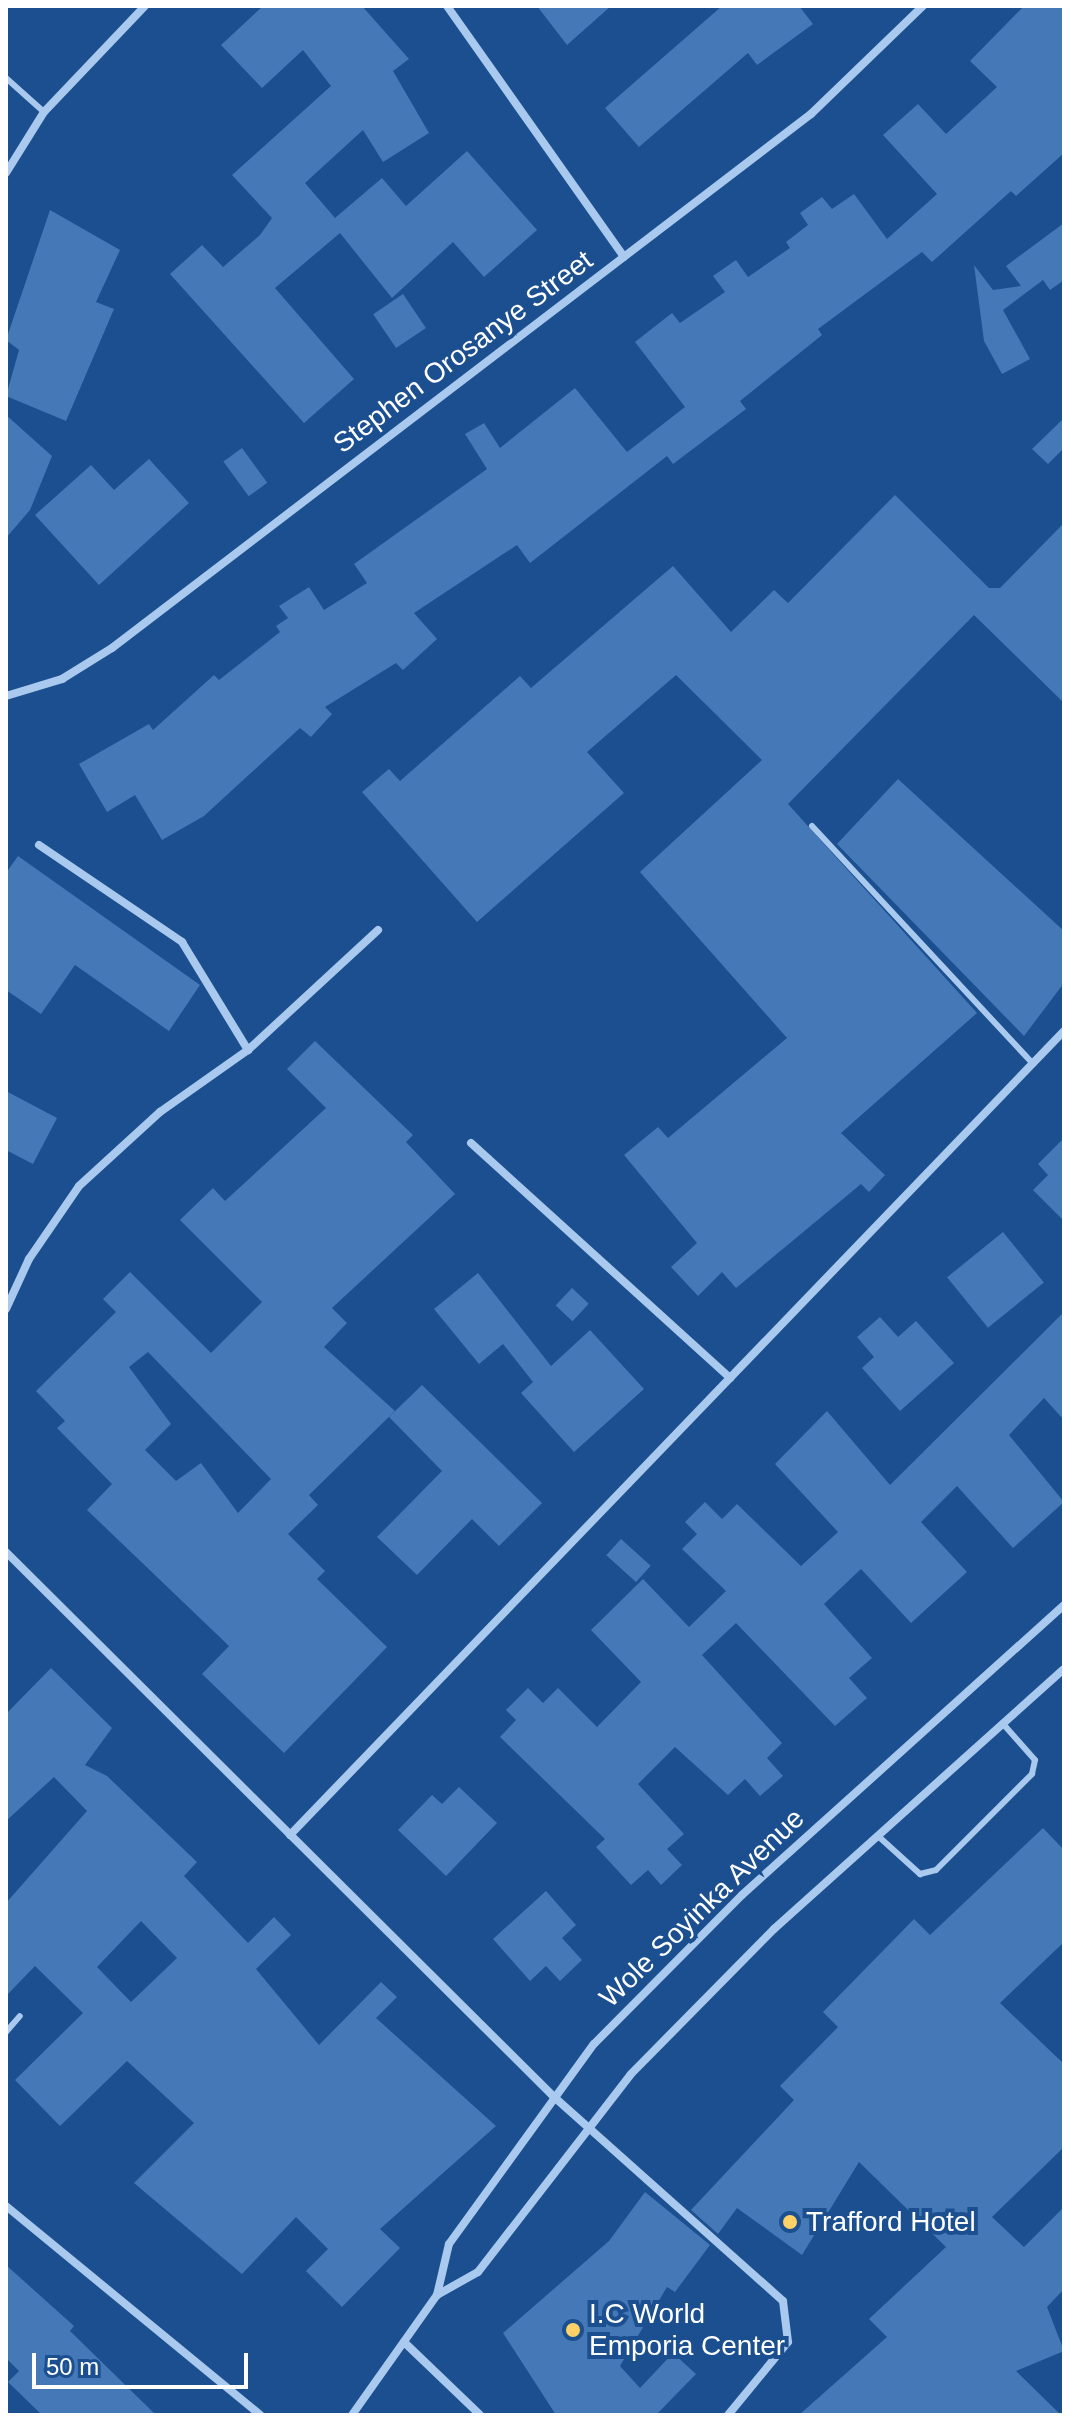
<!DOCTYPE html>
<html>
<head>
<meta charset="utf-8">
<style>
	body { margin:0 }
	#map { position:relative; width:1070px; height:2421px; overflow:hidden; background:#1b4f8f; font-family:Arial,sans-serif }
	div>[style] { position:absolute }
	.building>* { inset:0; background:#4478b7; transform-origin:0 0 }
	.service>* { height:6px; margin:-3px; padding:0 3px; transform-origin:3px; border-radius:3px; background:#a9c9ee }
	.minor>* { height:8px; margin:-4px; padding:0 4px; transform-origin:4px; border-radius:4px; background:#a9c9ee }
	.dots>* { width:22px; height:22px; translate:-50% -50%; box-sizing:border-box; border:4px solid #1b4f8f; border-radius:50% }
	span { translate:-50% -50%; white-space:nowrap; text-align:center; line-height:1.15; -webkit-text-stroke:8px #1b4f8f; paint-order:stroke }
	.street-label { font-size:28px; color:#fff }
	.poi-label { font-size:28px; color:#fff }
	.left { translate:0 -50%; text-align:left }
	.frame { position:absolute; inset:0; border:8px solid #fff; pointer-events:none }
	.scale { position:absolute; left:32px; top:2353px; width:216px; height:36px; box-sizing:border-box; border:4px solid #fff; border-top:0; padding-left:10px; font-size:24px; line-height:28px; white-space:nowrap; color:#fff; -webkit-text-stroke:6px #1b4f8f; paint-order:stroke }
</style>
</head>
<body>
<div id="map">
	<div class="building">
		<i style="clip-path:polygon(263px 6px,362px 6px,409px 59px,393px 71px,429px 133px,383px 162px,363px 130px,305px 183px,335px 218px,382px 178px,406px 206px,467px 151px,537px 230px,484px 277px,453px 242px,392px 298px,340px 233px,275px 288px,354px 379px,304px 423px,170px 274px,202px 245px,223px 267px,260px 235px,272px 218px,232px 175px,331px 86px,303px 50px,262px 88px,221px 45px)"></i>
		<i style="clip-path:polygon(537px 6px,611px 6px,567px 45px)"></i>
		<i style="clip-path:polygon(722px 6px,799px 6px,813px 24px,757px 65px,748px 53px,639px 147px,605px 108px)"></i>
		<i style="clip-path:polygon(1024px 6px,1064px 6px,1064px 153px,1016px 196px,1011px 191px,932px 262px,922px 252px,818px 329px,822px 335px,740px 401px,746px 409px,673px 464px,667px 456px,530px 563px,517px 545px,414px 613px,437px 639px,403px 670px,396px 663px,325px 707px,332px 714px,311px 737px,300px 728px,204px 816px,162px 840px,135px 795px,107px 812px,79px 764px,149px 724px,153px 730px,214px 675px,219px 680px,280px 632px,276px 626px,288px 618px,279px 606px,309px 587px,324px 610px,367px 583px,354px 564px,487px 469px,465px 434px,484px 423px,500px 448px,575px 388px,627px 452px,685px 407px,635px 342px,672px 313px,680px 323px,725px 292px,713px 276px,736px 260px,748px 277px,790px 248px,786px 242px,808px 225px,800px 213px,822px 197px,832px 209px,854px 194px,887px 239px,937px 194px,883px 135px,918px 104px,946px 134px,997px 87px,970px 61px)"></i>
		<i style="clip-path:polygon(50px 210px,120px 250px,96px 302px,114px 309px,66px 421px,6px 396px,19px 350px,6px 340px)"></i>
		<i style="clip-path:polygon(1064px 223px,1064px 280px,1050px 290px,1043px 280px,1003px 310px,1030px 359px,1002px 374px,984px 341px,974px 265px,993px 290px,1021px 286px,1006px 266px)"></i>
		<i style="left:403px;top:294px;width:41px;height:36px;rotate:56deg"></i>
		<i style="clip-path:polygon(6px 415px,52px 456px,30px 510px,6px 538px)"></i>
		<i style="clip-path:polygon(1064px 418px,1064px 448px,1048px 464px,1032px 449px)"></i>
		<i style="left:242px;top:448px;width:43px;height:23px;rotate:54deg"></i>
		<i style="clip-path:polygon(149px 459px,189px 503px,99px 585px,35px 515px,91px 465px,114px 490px)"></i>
		<i style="clip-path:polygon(895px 495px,989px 588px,1000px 588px,1064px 523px,1064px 703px,974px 615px,788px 804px,977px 1013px,841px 1133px,885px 1175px,869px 1192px,861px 1184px,736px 1288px,722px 1272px,698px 1296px,671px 1267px,697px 1243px,624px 1155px,658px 1127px,668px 1138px,787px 1038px,640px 872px,762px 760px,676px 675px,587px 752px,624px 793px,477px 922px,362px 792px,389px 769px,400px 781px,520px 676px,531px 688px,673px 566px,731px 632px,774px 590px,788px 603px)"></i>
		<i style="clip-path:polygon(898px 779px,1064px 931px,1064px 983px,1024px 1036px,837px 844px)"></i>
		<i style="clip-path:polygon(18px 856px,200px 985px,169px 1031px,75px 965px,41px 1014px,6px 990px,6px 873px)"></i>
		<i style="clip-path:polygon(evenodd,315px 1041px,413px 1135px,406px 1142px,455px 1194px,332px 1308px,347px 1323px,324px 1347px,395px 1411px,309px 1495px,318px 1505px,288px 1534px,325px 1571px,317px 1579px,387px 1647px,284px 1753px,202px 1674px,229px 1646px,87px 1510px,112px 1484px,57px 1428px,65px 1421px,36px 1391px,116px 1312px,103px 1299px,130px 1272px,211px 1353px,262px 1302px,180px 1220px,213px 1188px,225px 1201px,326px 1108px,287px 1069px,315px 1041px,148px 1352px,271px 1479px,238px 1513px,201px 1463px,176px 1481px,145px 1450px,171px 1424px,129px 1367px,148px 1352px)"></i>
		<i style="clip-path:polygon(6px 1091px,57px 1118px,33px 1164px,6px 1150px)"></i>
		<i style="clip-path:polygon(1064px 1138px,1064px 1221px,1033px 1190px,1048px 1175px,1038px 1164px)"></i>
		<i style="left:1003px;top:1232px;width:65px;height:72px;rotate:51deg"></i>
		<i style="clip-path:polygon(478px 1273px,551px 1366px,590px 1330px,644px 1389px,574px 1452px,521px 1393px,533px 1382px,503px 1344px,479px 1364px,434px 1309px)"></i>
		<i style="left:572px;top:1288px;width:23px;height:24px;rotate:43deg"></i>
		<i style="clip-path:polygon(1064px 1312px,1064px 1420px,1044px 1398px,1009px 1435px,1064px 1502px,1013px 1548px,957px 1486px,921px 1522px,967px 1572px,911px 1623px,861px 1569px,824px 1604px,872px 1658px,849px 1678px,867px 1698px,835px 1726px,736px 1623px,702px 1655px,782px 1743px,767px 1758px,783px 1776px,760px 1796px,745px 1779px,728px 1795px,675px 1747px,638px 1784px,684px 1834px,667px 1849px,682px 1865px,661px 1885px,648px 1870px,631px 1885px,596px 1847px,605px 1839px,500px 1737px,516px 1720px,506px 1710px,528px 1688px,543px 1703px,558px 1688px,597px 1727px,641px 1682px,591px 1630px,643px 1579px,689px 1627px,726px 1591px,682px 1549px,697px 1534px,685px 1522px,705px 1502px,722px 1519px,737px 1504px,801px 1566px,838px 1532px,775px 1464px,827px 1411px,890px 1485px)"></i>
		<i style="clip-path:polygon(880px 1317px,898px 1337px,916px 1321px,954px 1363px,900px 1411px,862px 1368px,874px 1357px,857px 1337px)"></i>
		<i style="clip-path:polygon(422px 1385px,542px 1503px,499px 1546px,472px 1519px,417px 1575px,377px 1537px,442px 1471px,389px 1417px)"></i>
		<i style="left:621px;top:1539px;width:40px;height:22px;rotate:42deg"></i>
		<i style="clip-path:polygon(evenodd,51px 1668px,112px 1728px,85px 1765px,107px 1776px,197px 1862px,184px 1876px,248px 1943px,274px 1917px,291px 1935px,256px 1969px,319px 2045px,381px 1982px,397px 1997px,376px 2018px,496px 2126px,380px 2229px,400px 2248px,342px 2307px,306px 2271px,328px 2249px,296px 2217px,242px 2274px,134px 2183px,194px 2123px,127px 2061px,60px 2126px,15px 2080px,83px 2013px,35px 1966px,6px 1996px,6px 1903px,87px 1811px,54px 1777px,6px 1821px,6px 1714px,51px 1668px,141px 1921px,177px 1958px,131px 2002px,97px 1967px,141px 1921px)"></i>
		<i style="clip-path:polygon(459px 1787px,497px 1823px,446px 1876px,398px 1830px,432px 1795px,442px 1804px)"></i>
		<i style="clip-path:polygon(1043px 1828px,1064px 1850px,1064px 1942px,1000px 2003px,1064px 2064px,1064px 2147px,992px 2217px,1024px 2247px,1064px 2207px,1064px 2289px,1047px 2307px,1064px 2351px,1016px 2371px,1061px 2415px,799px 2415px,887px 2337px,869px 2319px,946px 2247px,859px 2162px,802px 2255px,737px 2208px,718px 2234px,691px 2210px,794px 2100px,780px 2086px,838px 2027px,823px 2012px,914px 1919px,930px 1935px)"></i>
		<i style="clip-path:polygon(546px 1891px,576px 1925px,562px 1938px,582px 1960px,560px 1981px,546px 1966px,530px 1981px,493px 1939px)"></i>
		<i style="clip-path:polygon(645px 2192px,710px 2245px,675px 2292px,667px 2287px,620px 2366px,640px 2388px,673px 2353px,696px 2374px,656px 2415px,556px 2415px,503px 2333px,609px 2241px)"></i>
		<i style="clip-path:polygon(6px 2265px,74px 2326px,70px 2331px,156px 2415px,42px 2415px,8px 2382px,19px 2371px,6px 2358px)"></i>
	</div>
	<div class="service">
		<i style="left:6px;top:78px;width:51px;rotate:41.8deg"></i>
		<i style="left:812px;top:826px;width:325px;rotate:47.1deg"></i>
		<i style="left:878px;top:1836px;width:57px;rotate:42.1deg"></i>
		<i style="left:920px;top:1874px;width:16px;rotate:-14deg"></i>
		<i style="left:936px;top:1870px;width:136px;rotate:-45deg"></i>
		<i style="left:1032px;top:1774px;width:14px;rotate:-78deg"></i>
		<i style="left:1035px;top:1760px;width:48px;rotate:-131.6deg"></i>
		<i style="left:6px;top:2032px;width:21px;rotate:-49deg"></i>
	</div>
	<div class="minor">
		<i style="left:447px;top:6px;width:307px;rotate:54.8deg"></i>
		<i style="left:6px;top:173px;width:72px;rotate:-58.1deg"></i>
		<i style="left:44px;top:112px;width:146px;rotate:-46.4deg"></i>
		<i style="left:6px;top:696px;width:59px;rotate:-16.9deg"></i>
		<i style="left:62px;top:679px;width:59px;rotate:-31.8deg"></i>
		<i style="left:112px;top:648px;width:880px;rotate:-37.38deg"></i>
		<i style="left:811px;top:114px;width:156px;rotate:-44deg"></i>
		<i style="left:39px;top:845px;width:173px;rotate:34.1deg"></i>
		<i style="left:182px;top:942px;width:127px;rotate:58.6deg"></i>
		<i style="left:471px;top:1143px;width:350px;rotate:42.2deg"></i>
		<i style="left:6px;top:1309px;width:55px;rotate:-65.3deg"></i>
		<i style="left:29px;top:1259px;width:88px;rotate:-55.6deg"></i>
		<i style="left:79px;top:1186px;width:110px;rotate:-42.4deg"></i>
		<i style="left:160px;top:1112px;width:108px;rotate:-35.2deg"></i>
		<i style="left:248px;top:1050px;width:177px;rotate:-42.7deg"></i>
		<i style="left:6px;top:1552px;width:771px;rotate:44.84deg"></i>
		<i style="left:553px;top:2096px;width:308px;rotate:41.7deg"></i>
		<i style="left:783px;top:2301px;width:41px;rotate:83deg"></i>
		<i style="left:788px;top:2342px;width:94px;rotate:129.4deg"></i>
		<i style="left:290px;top:1835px;width:1116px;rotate:-46.09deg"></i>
		<i style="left:6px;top:2206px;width:329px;rotate:39.4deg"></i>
		<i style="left:437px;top:2295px;width:47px;rotate:-29.3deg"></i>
		<i style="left:478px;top:2272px;width:250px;rotate:-52.3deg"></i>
		<i style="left:631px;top:2074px;width:204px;rotate:-45.4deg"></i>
		<i style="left:774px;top:1929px;width:389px;rotate:-41.9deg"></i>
		<i style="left:404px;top:2342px;width:105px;rotate:43.8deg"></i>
		<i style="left:352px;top:2415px;width:147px;rotate:-54.7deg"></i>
		<i style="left:437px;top:2295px;width:52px;rotate:-76.8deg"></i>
		<i style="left:449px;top:2244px;width:247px;rotate:-54.1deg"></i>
		<i style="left:594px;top:2044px;width:210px;rotate:-45.2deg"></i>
		<i style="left:742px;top:1895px;width:433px;rotate:-42deg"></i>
	</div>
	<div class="dots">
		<i style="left:790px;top:2222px;background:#ffd166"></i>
		<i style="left:573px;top:2330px;background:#ffd166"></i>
	</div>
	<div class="street-label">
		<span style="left:463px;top:352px;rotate:-37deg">Stephen Orosanye Street</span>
		<span style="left:702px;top:1908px;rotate:-44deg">Wole Soyinka Avenue</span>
	</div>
	<div class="poi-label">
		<span class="left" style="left:806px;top:2222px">Trafford Hotel</span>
		<span class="left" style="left:589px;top:2330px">I.C World<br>Emporia Center</span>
	</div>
	<div class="frame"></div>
	<div class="scale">50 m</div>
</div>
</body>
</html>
